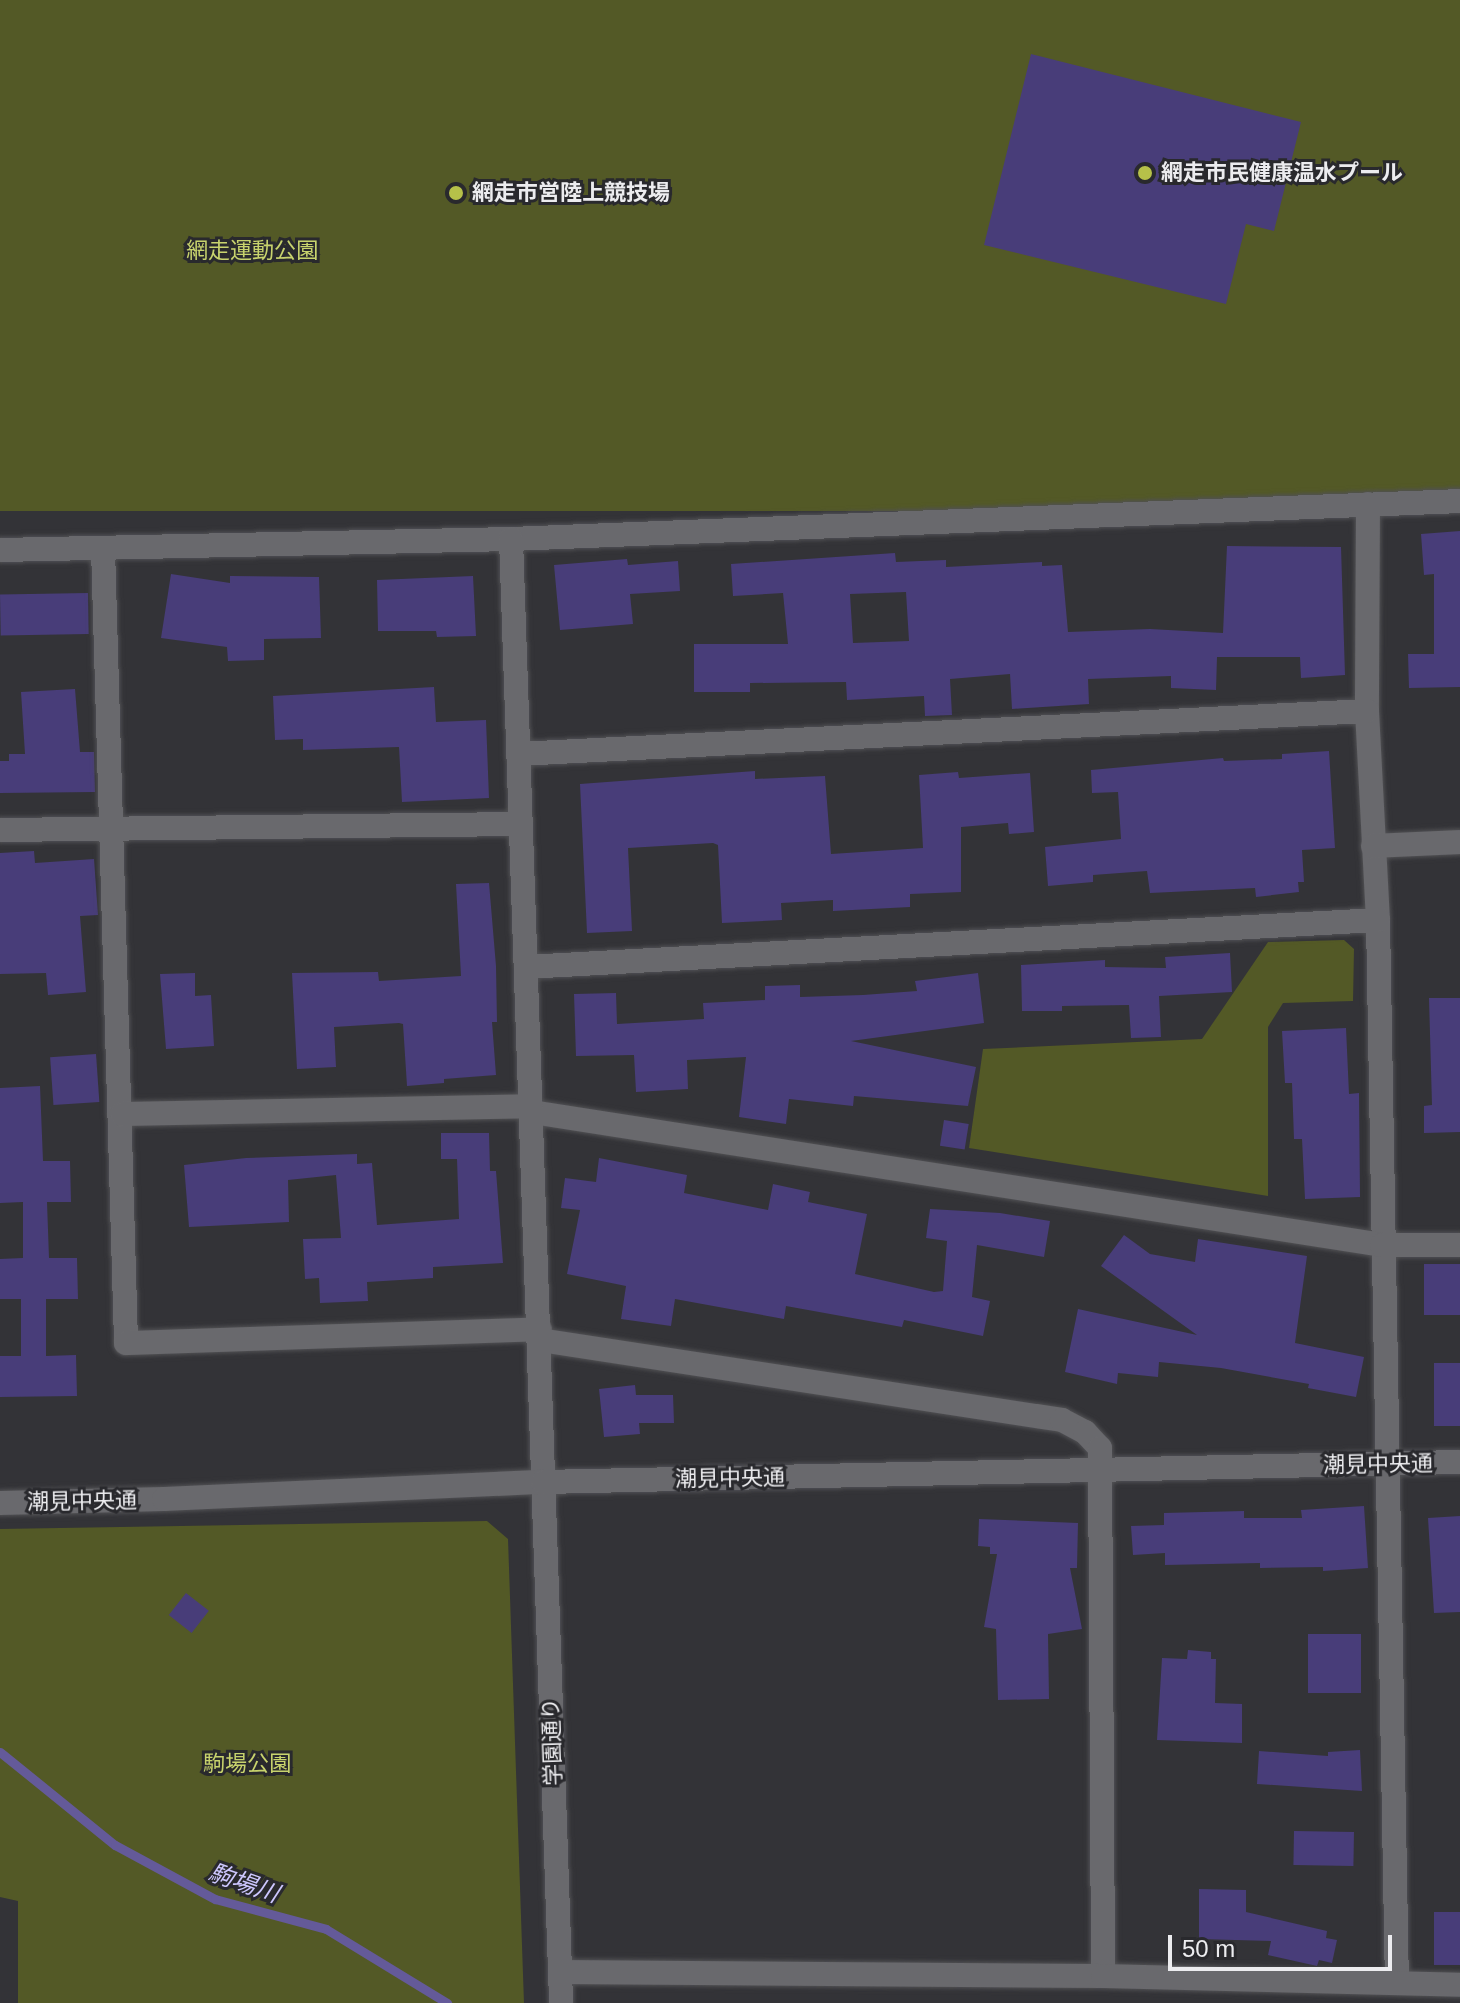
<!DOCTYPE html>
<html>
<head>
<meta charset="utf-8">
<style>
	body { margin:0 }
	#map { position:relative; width:1460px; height:2003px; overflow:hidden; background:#333337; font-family:Helvetica,"Noto Sans JP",sans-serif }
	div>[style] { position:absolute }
	.green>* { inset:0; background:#535926; transform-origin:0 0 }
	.stream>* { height:9px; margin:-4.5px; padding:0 4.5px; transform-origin:4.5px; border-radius:4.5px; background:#645a99 }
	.building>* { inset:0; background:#483d79; transform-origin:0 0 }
	.roads { filter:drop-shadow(0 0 2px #515154) drop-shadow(0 0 2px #515154) }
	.street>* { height:24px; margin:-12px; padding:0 12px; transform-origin:12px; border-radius:12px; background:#69696d }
	.secondary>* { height:24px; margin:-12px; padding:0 12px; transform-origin:12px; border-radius:12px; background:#69696d }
	.dots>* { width:22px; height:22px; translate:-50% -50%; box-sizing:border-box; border:4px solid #29292d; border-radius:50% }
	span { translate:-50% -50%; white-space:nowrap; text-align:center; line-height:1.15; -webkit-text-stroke:6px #29292d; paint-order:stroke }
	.poi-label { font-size:22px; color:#ececef; font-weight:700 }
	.left { translate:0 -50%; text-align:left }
	.park-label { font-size:22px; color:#c8d36d }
	.street-label { font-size:22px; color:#ececef }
	.water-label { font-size:24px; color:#cdc7fe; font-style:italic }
	.scale { position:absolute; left:1168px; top:1935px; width:224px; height:36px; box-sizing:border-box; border:4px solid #ececef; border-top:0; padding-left:10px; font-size:24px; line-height:28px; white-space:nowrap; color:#ececef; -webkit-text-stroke:6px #29292d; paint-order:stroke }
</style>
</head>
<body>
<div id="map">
	<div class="green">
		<i style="left:0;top:0;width:1460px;height:511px"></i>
		<i style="clip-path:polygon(1344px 940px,1354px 949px,1353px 1001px,1283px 1003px,1268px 1027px,1268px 1196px,969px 1148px,983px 1049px,1202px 1039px,1268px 942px)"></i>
		<i style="clip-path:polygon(487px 1521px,508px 1539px,524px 2003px,18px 2003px,18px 1901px,0 1897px,0 1529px)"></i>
	</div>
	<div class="stream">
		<i style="left:0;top:1752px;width:148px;rotate:39deg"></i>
		<i style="left:115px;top:1845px;width:114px;rotate:28.4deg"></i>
		<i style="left:215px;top:1899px;width:115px;rotate:15.1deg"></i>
		<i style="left:326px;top:1929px;width:142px;rotate:31.4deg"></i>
	</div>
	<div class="building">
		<i style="clip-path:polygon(1031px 54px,1301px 122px,1274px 231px,1246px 224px,1226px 304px,984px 245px)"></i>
		<i style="clip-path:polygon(1460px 531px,1460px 687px,1409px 688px,1408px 654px,1434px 654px,1434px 574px,1424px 575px,1421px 534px)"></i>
		<i style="clip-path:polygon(evenodd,1227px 546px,1341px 547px,1345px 675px,1301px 678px,1300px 657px,1217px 657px,1216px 690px,1171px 688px,1171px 676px,1088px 679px,1089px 704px,1012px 709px,1010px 674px,950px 679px,952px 715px,925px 716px,924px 696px,847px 700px,846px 682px,750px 683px,750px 692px,694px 692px,694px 644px,788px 644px,783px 593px,733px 596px,731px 564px,895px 553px,896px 562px,946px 560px,946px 567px,1042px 562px,1042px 566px,1062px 565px,1068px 632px,1150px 629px,1223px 633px,1227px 546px,906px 592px,909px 641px,853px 643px,850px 594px,906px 592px)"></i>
		<i style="clip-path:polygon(627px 559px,628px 565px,678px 561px,680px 591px,630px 594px,633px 624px,560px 630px,554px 565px)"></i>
		<i style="clip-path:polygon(171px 574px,230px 583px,230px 576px,319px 577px,321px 638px,264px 639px,264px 660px,228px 661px,227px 647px,161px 638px)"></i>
		<i style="clip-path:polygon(473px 576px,476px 636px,437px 637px,436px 631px,378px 631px,377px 580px)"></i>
		<i style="left:88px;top:593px;width:41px;height:88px;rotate:89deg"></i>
		<i style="clip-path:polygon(434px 687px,436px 722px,486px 720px,489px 798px,402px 802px,399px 747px,303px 750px,303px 739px,275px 740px,273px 696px)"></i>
		<i style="clip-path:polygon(75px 689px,80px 752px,94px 752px,95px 792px,0 793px,0 761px,9px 761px,9px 754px,25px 754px,21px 692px)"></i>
		<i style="clip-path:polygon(1329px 751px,1335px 848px,1302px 850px,1304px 882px,1298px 882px,1299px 892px,1256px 897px,1255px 888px,1150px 893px,1147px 871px,1093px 875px,1093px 882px,1048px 886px,1045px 847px,1121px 839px,1118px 792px,1092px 793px,1091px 770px,1223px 758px,1224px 761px,1282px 759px,1282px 754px)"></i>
		<i style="clip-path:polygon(755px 771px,755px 779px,825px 776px,831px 854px,923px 848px,919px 775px,958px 772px,959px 778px,1030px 773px,1034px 832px,1009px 834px,1008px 823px,961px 827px,961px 892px,910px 894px,910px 907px,833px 911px,833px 900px,781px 903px,782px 920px,722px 923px,718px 845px,713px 843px,628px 848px,632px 931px,587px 933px,580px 784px)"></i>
		<i style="clip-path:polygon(34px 851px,35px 863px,94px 859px,98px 915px,80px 916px,86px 992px,48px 995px,46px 973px,0 974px,0 853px)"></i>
		<i style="clip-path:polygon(489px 883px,496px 966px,497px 1022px,492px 1022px,496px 1075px,444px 1079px,444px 1083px,407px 1086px,403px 1024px,399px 1023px,334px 1027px,336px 1067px,297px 1069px,292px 973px,378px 972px,379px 981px,461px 976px,456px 884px)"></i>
		<i style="clip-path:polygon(1230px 953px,1232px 992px,1159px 996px,1161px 1037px,1131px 1038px,1129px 1005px,1062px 1006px,1062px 1011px,1022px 1011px,1021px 965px,1105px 960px,1105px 967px,1166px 968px,1165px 957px)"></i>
		<i style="clip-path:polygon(195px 973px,195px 996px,211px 995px,214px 1046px,166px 1049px,160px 974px)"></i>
		<i style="clip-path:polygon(978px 973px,984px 1023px,851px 1041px,976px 1067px,968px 1106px,854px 1096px,853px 1106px,789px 1099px,786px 1124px,739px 1117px,746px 1057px,687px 1060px,688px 1089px,636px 1092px,634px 1055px,576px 1056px,574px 994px,616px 993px,617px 1024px,704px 1019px,703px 1003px,765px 1000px,765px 986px,800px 985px,800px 997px,863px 995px,917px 991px,915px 981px)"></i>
		<i style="clip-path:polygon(1429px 998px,1460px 998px,1460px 1132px,1424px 1133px,1424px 1106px,1432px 1105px)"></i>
		<i style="clip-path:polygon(1346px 1028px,1349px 1094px,1359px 1093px,1360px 1197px,1305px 1199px,1302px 1139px,1294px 1139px,1292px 1083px,1285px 1083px,1282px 1031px)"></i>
		<i style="left:96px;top:1054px;width:48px;height:46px;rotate:86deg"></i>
		<i style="clip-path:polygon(40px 1086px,43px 1161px,70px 1161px,71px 1202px,47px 1202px,49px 1258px,77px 1258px,78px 1299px,46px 1299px,46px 1356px,76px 1355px,77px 1396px,0 1397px,0 1356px,21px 1356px,21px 1299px,0 1299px,0 1259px,23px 1258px,23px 1202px,0 1203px,0 1088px)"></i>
		<i style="left:944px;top:1120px;width:25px;height:26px;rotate:9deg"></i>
		<i style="clip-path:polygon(441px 1133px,489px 1133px,490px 1171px,496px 1171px,503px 1263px,433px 1267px,433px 1278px,367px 1282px,368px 1301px,320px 1303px,319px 1278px,305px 1279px,303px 1239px,341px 1238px,336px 1175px,288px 1180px,289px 1222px,189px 1227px,184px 1165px,246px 1158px,357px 1154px,357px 1164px,372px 1163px,377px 1225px,459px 1219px,457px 1159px,441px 1159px)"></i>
		<i style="clip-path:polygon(599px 1158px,687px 1175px,684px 1193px,768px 1210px,773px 1184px,810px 1192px,808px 1202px,867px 1214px,855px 1274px,934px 1292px,943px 1291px,947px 1241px,926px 1238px,930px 1209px,1000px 1213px,1050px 1221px,1044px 1257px,977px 1245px,972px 1297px,990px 1301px,983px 1336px,904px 1320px,902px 1327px,786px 1306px,784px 1319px,675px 1299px,671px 1326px,621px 1319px,626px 1286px,567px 1274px,580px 1210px,561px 1208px,565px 1178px,596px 1182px)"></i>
		<i style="clip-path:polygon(1124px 1235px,1150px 1254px,1195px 1262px,1198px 1239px,1307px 1256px,1295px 1343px,1364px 1357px,1356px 1397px,1308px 1388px,1309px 1384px,1221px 1368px,1159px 1362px,1158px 1377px,1118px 1373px,1117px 1384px,1065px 1372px,1078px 1309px,1197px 1335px,1101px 1266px)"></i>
		<i style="left:1460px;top:1264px;width:51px;height:36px;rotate:90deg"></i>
		<i style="left:1434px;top:1363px;width:26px;height:63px"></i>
		<i style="clip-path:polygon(635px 1385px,636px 1395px,673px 1395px,674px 1423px,639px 1423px,640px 1434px,604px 1437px,599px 1389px)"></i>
		<i style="clip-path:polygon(1364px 1506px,1368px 1568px,1323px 1571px,1323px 1567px,1260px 1568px,1260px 1563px,1165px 1565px,1165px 1553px,1133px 1555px,1131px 1526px,1164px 1525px,1164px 1513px,1244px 1511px,1244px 1518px,1302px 1518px,1301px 1510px)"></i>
		<i style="clip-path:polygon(1460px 1516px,1460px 1612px,1434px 1613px,1428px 1518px)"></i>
		<i style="clip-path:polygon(979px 1519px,1078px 1523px,1077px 1568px,1070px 1568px,1082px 1629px,1048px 1634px,1049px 1699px,998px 1700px,996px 1629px,984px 1627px,997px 1554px,990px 1554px,990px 1547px,978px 1546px)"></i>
		<i style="left:186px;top:1593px;width:29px;height:28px;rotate:38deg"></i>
		<i style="left:1308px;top:1634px;width:53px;height:59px"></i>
		<i style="clip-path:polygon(1188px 1650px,1211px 1652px,1211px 1659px,1216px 1659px,1215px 1703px,1242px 1704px,1242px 1743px,1157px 1740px,1162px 1658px,1187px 1659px)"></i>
		<i style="clip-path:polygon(1360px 1750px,1362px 1791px,1257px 1784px,1259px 1751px,1328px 1756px,1328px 1752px)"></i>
		<i style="left:1294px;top:1831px;width:60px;height:34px;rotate:1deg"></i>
		<i style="clip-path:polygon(1199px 1889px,1246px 1890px,1246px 1912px,1327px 1931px,1326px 1938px,1337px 1940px,1332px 1963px,1319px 1960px,1317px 1966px,1268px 1955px,1271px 1941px,1199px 1939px)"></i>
		<i style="left:1434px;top:1912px;width:26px;height:53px"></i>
	</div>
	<div class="roads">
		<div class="street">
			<i style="left:1368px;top:504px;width:207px;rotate:90.3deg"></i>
			<i style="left:1367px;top:711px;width:209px;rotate:87deg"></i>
			<i style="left:1378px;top:920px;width:1063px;rotate:88.98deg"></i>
			<i style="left:103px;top:548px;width:795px;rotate:88.34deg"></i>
			<i style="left:126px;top:1343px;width:414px;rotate:-1.9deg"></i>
			<i style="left:0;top:550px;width:511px;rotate:-1.23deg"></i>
			<i style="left:511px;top:539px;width:950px;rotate:-2.29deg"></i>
			<i style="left:518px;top:754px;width:850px;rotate:-2.9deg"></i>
			<i style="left:0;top:830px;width:521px;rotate:-0.66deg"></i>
			<i style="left:1373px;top:846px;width:87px;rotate:-2.6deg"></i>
			<i style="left:526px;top:967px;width:853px;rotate:-3.16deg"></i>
			<i style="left:532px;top:1112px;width:860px;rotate:8.89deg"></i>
			<i style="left:1382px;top:1245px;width:78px"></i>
			<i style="left:122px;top:1114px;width:409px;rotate:-1.1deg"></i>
			<i style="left:540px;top:1340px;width:528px;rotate:8.71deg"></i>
			<i style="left:1062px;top:1420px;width:26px;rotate:28deg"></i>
			<i style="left:1085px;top:1432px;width:22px;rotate:47deg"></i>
			<i style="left:1100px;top:1448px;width:528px;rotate:89.67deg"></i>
			<i style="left:560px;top:1972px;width:543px;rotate:0.42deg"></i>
			<i style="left:1103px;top:1976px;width:357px;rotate:1.4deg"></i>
		</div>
		<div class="secondary">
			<i style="left:511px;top:539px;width:1465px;rotate:88.04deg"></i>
			<i style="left:0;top:1503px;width:164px;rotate:-1.4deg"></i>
			<i style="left:164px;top:1499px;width:379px;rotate:-2.6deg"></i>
			<i style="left:543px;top:1482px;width:917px;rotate:-1.25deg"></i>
		</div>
	</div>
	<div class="dots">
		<i style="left:1145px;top:173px;background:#b6c149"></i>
		<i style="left:456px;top:193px;background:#b6c149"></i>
	</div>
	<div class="poi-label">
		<span class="left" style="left:1161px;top:173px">網走市民健康温水プール</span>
		<span class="left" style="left:472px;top:193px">網走市営陸上競技場</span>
	</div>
	<div class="park-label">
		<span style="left:252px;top:251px">網走運動公園</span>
		<span style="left:247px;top:1764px">駒場公園</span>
	</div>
	<div class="street-label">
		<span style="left:1378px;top:1464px;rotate:-1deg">潮見中央通</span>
		<span style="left:730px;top:1478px;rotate:-1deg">潮見中央通</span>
		<span style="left:82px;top:1501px;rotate:-1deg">潮見中央通</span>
		<span style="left:552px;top:1742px;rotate:-92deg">学園通り</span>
	</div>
	<div class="water-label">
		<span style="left:244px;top:1883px;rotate:19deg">駒場川</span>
	</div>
	<div class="scale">50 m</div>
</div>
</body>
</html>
